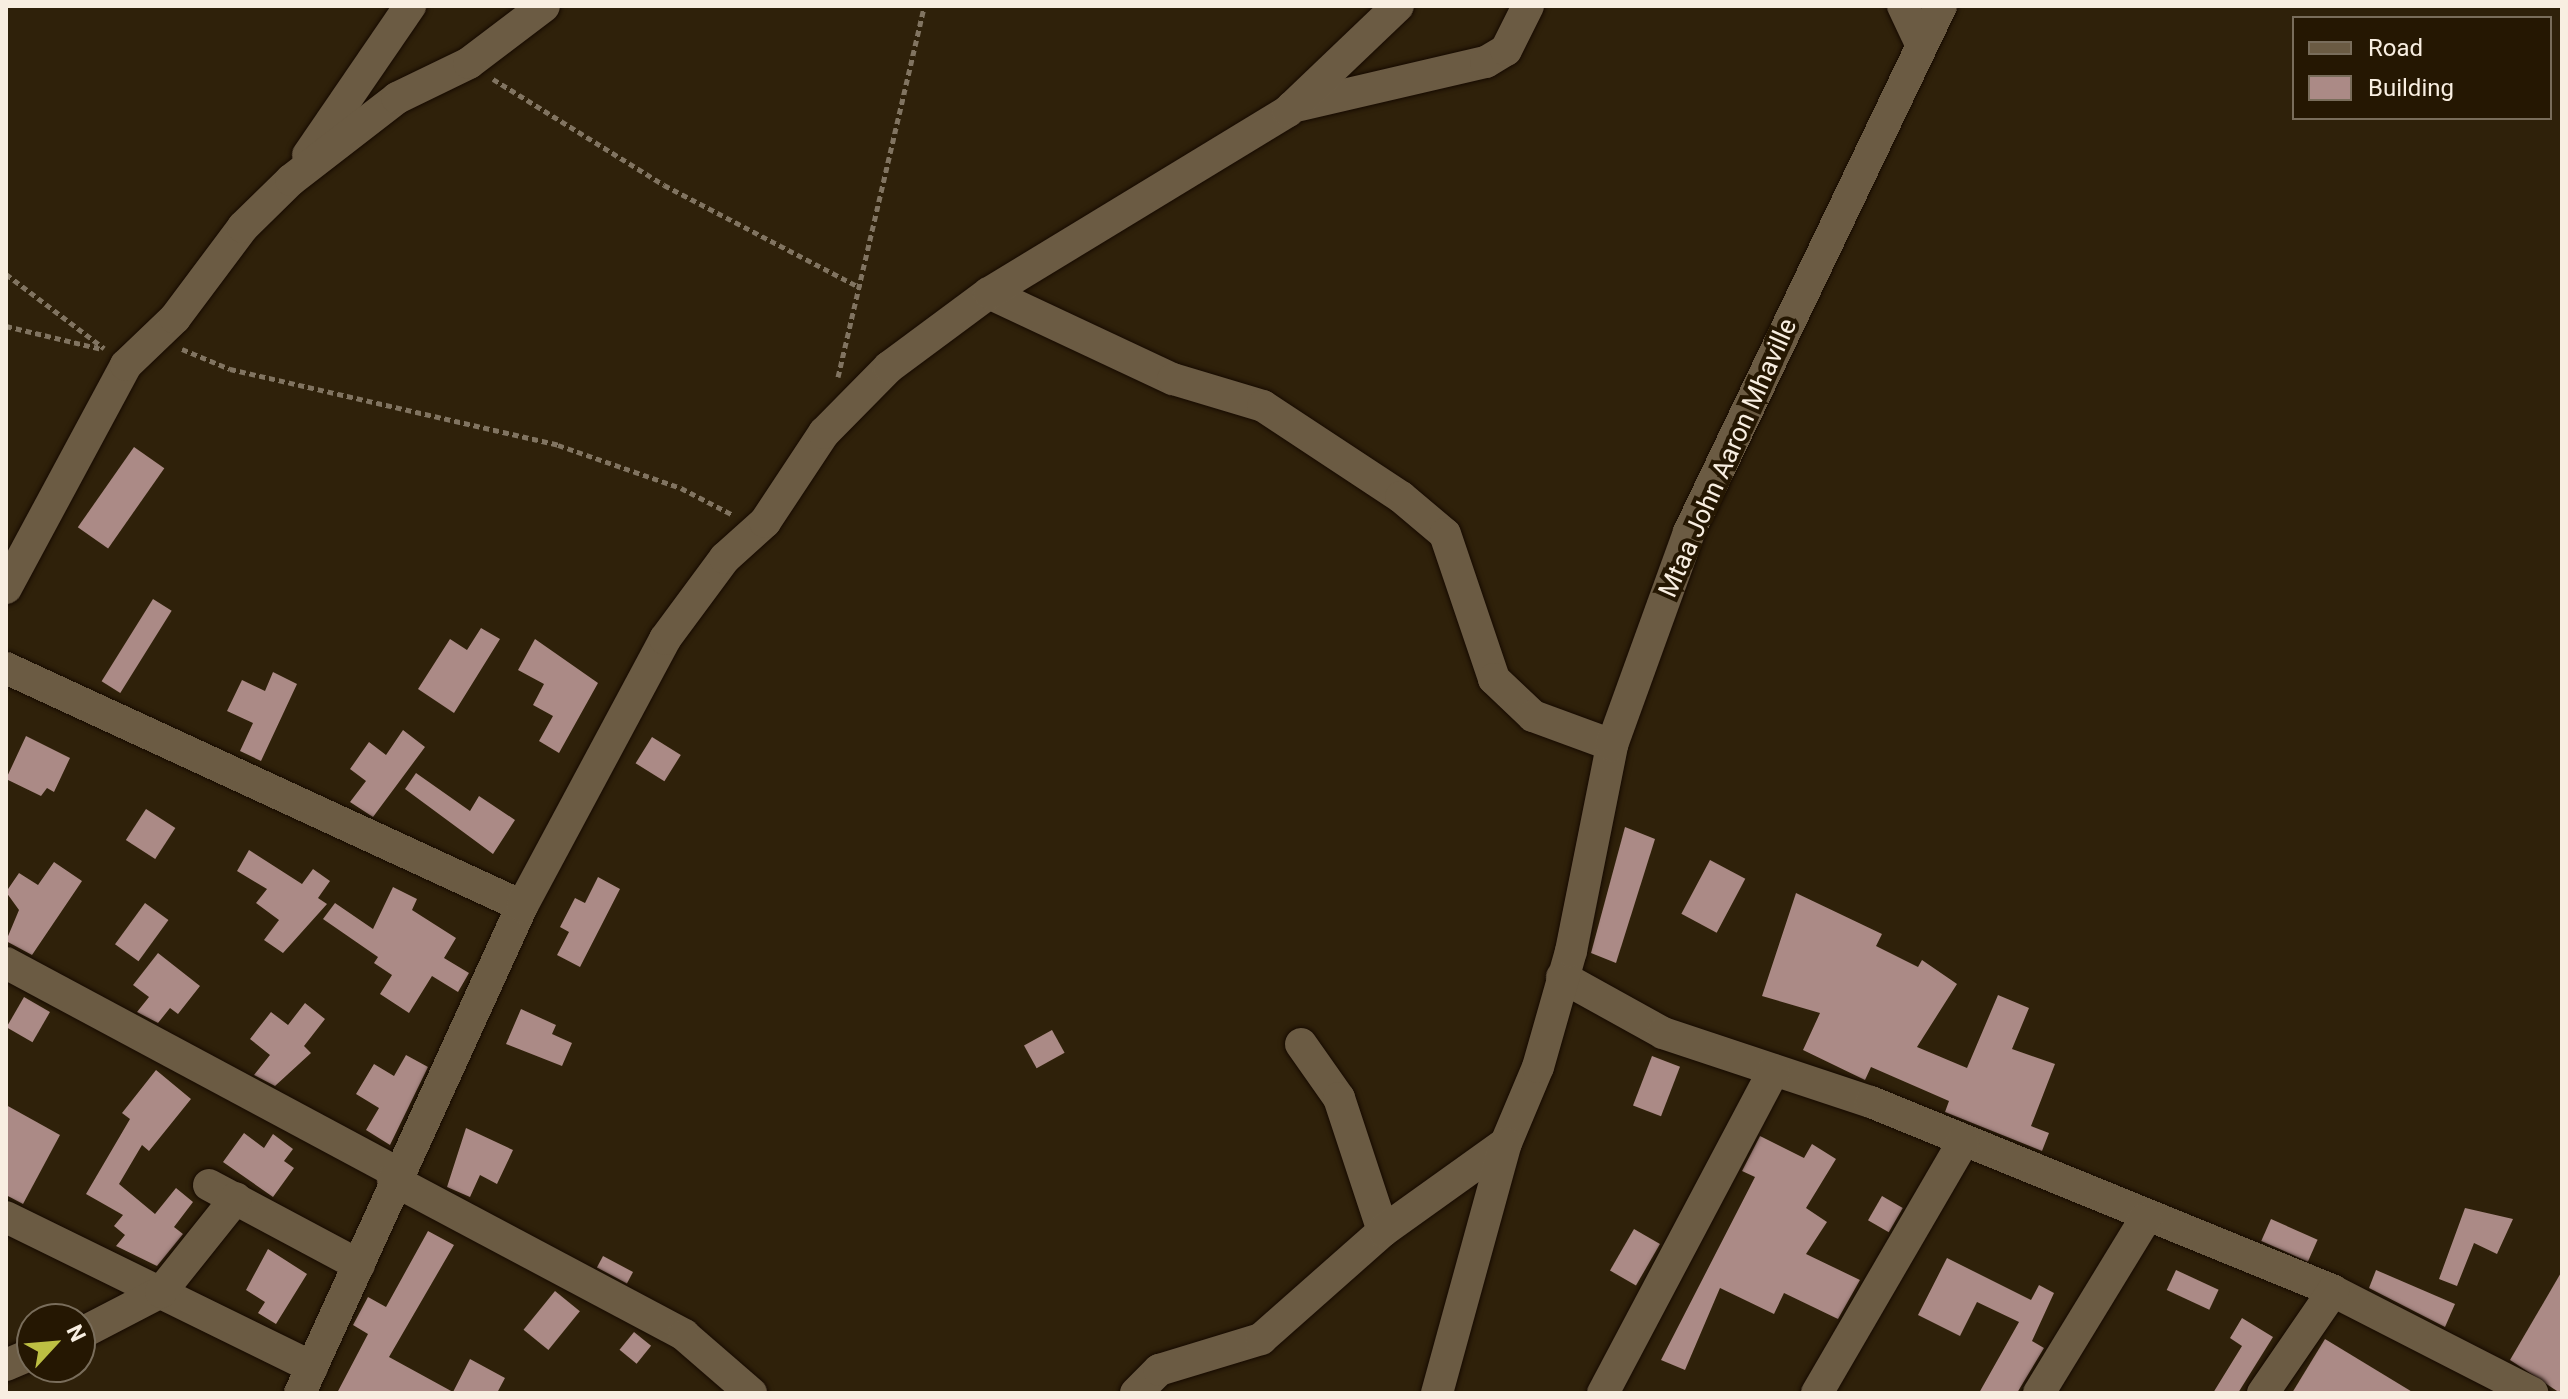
<!DOCTYPE html>
<html>
<head>
<meta charset="utf-8">
<style>
	body { margin:0 }
	#map { position:relative; width:2568px; height:1399px; overflow:hidden; background:#2f210a; font-family:Roboto,sans-serif }
	div>[style] { position:absolute }
	.building>* { inset:0; background:#ab8a86; transform-origin:0 0 }
	.path>* { height:5px; margin-top:-2.5px; transform-origin:0; background:repeating-linear-gradient(90deg,#817461 0 6px,transparent 0 10px) }
	.roads { filter:drop-shadow(0 0 2px #160a00) drop-shadow(0 0 2px #160a00) }
	.minor>* { height:32px; margin:-16px; padding:0 16px; transform-origin:16px; border-radius:16px; background:#6b5b43 }
	span { translate:-50% -50%; white-space:nowrap; text-align:center; line-height:1.15; -webkit-text-stroke:8px #251702; paint-order:stroke }
	.street-label { font-size:26px; color:#f8eee1 }
	.frame { position:absolute; inset:0; border:8px solid #f8eee1; pointer-events:none }
	.legend { position:absolute; left:2292px; top:16px; width:260px; height:104px; box-sizing:border-box; background:#251702; border:2px solid #796d5b; margin:0; padding:10px 14px; list-style:none; font-size:24px; color:#f8eee1 }
	.legend li { display:flex; align-items:center; gap:16px; height:40px }
	.legend b { width:40px; border:2px solid #796d5b }
	.north { position:absolute; left:16px; top:1303px; width:80px; height:80px; box-sizing:border-box; background:#251702; border:2px solid #796d5b; border-radius:50%; rotate:64deg; font-size:22px; font-weight:700; line-height:32px; text-align:center; color:#f8eee1 }
	.north::after { content:''; display:block; margin:auto; width:28px; height:36px; background:#bdbf43; clip-path:polygon(50% 0,100% 100%,50% 72%,0 100%) }
</style>
</head>
<body>
<div id="map">
	<div class="building">
		<i style="left:134px;top:447px;width:37px;height:98px;rotate:35deg"></i>
		<i style="left:153px;top:599px;width:22px;height:97px;rotate:32deg"></i>
		<i style="clip-path:polygon(481px 628px,500px 639px,454px 713px,418px 689px,450px 639px,467px 650px)"></i>
		<i style="clip-path:polygon(535px 639px,598px 683px,559px 753px,539px 741px,553px 716px,533px 705px,544px 684px,518px 670px)"></i>
		<i style="clip-path:polygon(273px 672px,297px 684px,261px 761px,240px 751px,253px 723px,227px 711px,242px 680px,265px 691px)"></i>
		<i style="clip-path:polygon(403px 730px,425px 747px,373px 817px,350px 802px,366px 781px,350px 769px,369px 742px,386px 755px)"></i>
		<i style="clip-path:polygon(26px 736px,70px 758px,54px 792px,47px 788px,41px 796px,6px 779px)"></i>
		<i style="left:652px;top:737px;width:34px;height:31px;rotate:32deg"></i>
		<i style="clip-path:polygon(416px 773px,470px 811px,479px 796px,515px 820px,493px 854px,405px 789px)"></i>
		<i style="left:146px;top:809px;width:35px;height:37px;rotate:33deg"></i>
		<i style="clip-path:polygon(1625px 827px,1655px 839px,1616px 963px,1591px 953px)"></i>
		<i style="clip-path:polygon(249px 850px,302px 884px,313px 869px,330px 881px,318px 898px,327px 904px,283px 953px,264px 940px,279px 920px,256px 903px,267px 889px,237px 871px)"></i>
		<i style="left:1710px;top:860px;width:40px;height:61px;rotate:28deg"></i>
		<i style="clip-path:polygon(54px 862px,82px 881px,32px 955px,6px 941px,19px 910px,6px 892px,19px 873px,38px 885px)"></i>
		<i style="clip-path:polygon(598px 877px,620px 889px,580px 967px,557px 955px,569px 932px,560px 927px,575px 898px,585px 903px)"></i>
		<i style="clip-path:polygon(393px 887px,417px 899px,412px 910px,456px 938px,444px 958px,469px 973px,458px 992px,432px 976px,409px 1013px,380px 994px,392px 975px,374px 963px,378px 957px,323px 919px,335px 903px,373px 929px)"></i>
		<i style="clip-path:polygon(1796px 893px,1882px 934px,1876px 946px,1918px 967px,1922px 960px,1957px 984px,1917px 1047px,1967px 1068px,1998px 995px,2029px 1008px,2012px 1049px,2055px 1064px,2031px 1126px,2049px 1133px,2042px 1151px,1945px 1112px,1949px 1101px,1871px 1067px,1865px 1080px,1803px 1050px,1820px 1013px,1762px 996px)"></i>
		<i style="left:145px;top:903px;width:29px;height:51px;rotate:36deg"></i>
		<i style="clip-path:polygon(158px 953px,200px 986px,178px 1014px,170px 1008px,158px 1023px,137px 1012px,149px 997px,133px 985px)"></i>
		<i style="left:24px;top:997px;width:30px;height:35px;rotate:30deg"></i>
		<i style="clip-path:polygon(305px 1003px,325px 1019px,304px 1046px,311px 1053px,275px 1086px,254px 1075px,270px 1055px,250px 1039px,271px 1012px,288px 1025px)"></i>
		<i style="clip-path:polygon(521px 1009px,556px 1025px,552px 1034px,572px 1043px,562px 1066px,506px 1044px)"></i>
		<i style="left:1052px;top:1030px;width:26px;height:32px;rotate:61deg"></i>
		<i style="clip-path:polygon(406px 1055px,428px 1067px,390px 1145px,366px 1130px,379px 1108px,356px 1094px,374px 1064px,394px 1076px)"></i>
		<i style="left:1652px;top:1056px;width:30px;height:53px;rotate:21deg"></i>
		<i style="clip-path:polygon(156px 1070px,191px 1099px,149px 1151px,142px 1145px,119px 1184px,155px 1214px,176px 1188px,193px 1202px,174px 1227px,183px 1234px,157px 1266px,116px 1246px,125px 1235px,114px 1226px,123px 1215px,86px 1194px,130px 1119px,122px 1113px)"></i>
		<i style="clip-path:polygon(6px 1105px,60px 1135px,23px 1204px,6px 1195px)"></i>
		<i style="clip-path:polygon(466px 1128px,513px 1150px,497px 1184px,480px 1175px,470px 1197px,447px 1187px)"></i>
		<i style="clip-path:polygon(244px 1133px,264px 1148px,273px 1134px,293px 1149px,284px 1161px,294px 1168px,273px 1197px,223px 1162px)"></i>
		<i style="clip-path:polygon(1760px 1136px,1804px 1158px,1812px 1144px,1836px 1159px,1806px 1208px,1827px 1222px,1806px 1254px,1860px 1280px,1838px 1319px,1784px 1293px,1774px 1314px,1720px 1288px,1685px 1370px,1661px 1360px,1755px 1177px,1742px 1171px)"></i>
		<i style="left:1882px;top:1196px;width:24px;height:28px;rotate:30deg"></i>
		<i style="clip-path:polygon(2465px 1208px,2513px 1219px,2497px 1254px,2474px 1243px,2457px 1286px,2439px 1279px)"></i>
		<i style="left:2271px;top:1219px;width:51px;height:24px;rotate:24deg"></i>
		<i style="left:1634px;top:1229px;width:30px;height:48px;rotate:30deg"></i>
		<i style="clip-path:polygon(428px 1231px,454px 1245px,389px 1357px,453px 1392px,470px 1359px,505px 1378px,497px 1393px,337px 1393px,368px 1334px,353px 1325px,368px 1297px,386px 1307px)"></i>
		<i style="clip-path:polygon(268px 1249px,307px 1274px,276px 1324px,258px 1313px,265px 1302px,246px 1290px)"></i>
		<i style="left:603px;top:1256px;width:34px;height:13px;rotate:28deg"></i>
		<i style="clip-path:polygon(1947px 1258px,2031px 1300px,2039px 1285px,2054px 1293px,2032px 1341px,2044px 1348px,2017px 1393px,1979px 1393px,2019px 1322px,1977px 1302px,1960px 1336px,1918px 1315px)"></i>
		<i style="left:2176px;top:1270px;width:47px;height:22px;rotate:25deg"></i>
		<i style="clip-path:polygon(2376px 1270px,2455px 1304px,2445px 1327px,2369px 1288px)"></i>
		<i style="clip-path:polygon(2562px 1271px,2562px 1393px,2560px 1393px,2510px 1360px)"></i>
		<i style="left:555px;top:1291px;width:32px;height:50px;rotate:39deg"></i>
		<i style="clip-path:polygon(2242px 1318px,2273px 1337px,2238px 1393px,2213px 1393px,2242px 1346px,2230px 1338px)"></i>
		<i style="left:634px;top:1332px;width:22px;height:23px;rotate:39deg"></i>
		<i style="clip-path:polygon(2325px 1339px,2414px 1393px,2292px 1393px)"></i>
	</div>
	<div class="path">
		<i style="left:493px;top:79px;width:201px;rotate:31.8deg"></i>
		<i style="left:664px;top:185px;width:222px;rotate:27.6deg"></i>
		<i style="left:6px;top:274px;width:123px;rotate:37.1deg"></i>
		<i style="left:6px;top:326px;width:99px;rotate:13.5deg"></i>
		<i style="left:182px;top:349px;width:52px;rotate:22.6deg"></i>
		<i style="left:230px;top:369px;width:337px;rotate:13deg"></i>
		<i style="left:558px;top:445px;width:130px;rotate:19.3deg"></i>
		<i style="left:681px;top:488px;width:59px;rotate:27.4deg"></i>
		<i style="left:838px;top:377px;width:381px;rotate:-76.9deg"></i>
	</div>
	<div class="roads">
		<div class="minor">
			<i style="left:1903px;top:6px;width:42px;rotate:64.7deg"></i>
			<i style="left:1292px;top:107px;width:199px;rotate:-13.1deg"></i>
			<i style="left:1486px;top:62px;width:23px;rotate:-31deg"></i>
			<i style="left:1506px;top:50px;width:49px;rotate:-63.4deg"></i>
			<i style="left:308px;top:155px;width:181px;rotate:-55.6deg"></i>
			<i style="left:989px;top:293px;width:203px;rotate:25.1deg"></i>
			<i style="left:1173px;top:379px;width:94px;rotate:16.7deg"></i>
			<i style="left:1263px;top:406px;width:165px;rotate:33.4deg"></i>
			<i style="left:1401px;top:497px;width:57px;rotate:40.1deg"></i>
			<i style="left:1445px;top:534px;width:153px;rotate:71.3deg"></i>
			<i style="left:1494px;top:679px;width:54px;rotate:43.5deg"></i>
			<i style="left:1533px;top:716px;width:84px;rotate:20.2deg"></i>
			<i style="left:6px;top:588px;width:253px;rotate:-61.7deg"></i>
			<i style="left:126px;top:365px;width:68px;rotate:-43.8deg"></i>
			<i style="left:175px;top:318px;width:114px;rotate:-53.2deg"></i>
			<i style="left:243px;top:227px;width:67px;rotate:-44.4deg"></i>
			<i style="left:291px;top:180px;width:134px;rotate:-37.7deg"></i>
			<i style="left:397px;top:98px;width:80px;rotate:-25.9deg"></i>
			<i style="left:469px;top:63px;width:94px;rotate:-37.2deg"></i>
			<i style="left:6px;top:668px;width:568px;rotate:24.76deg"></i>
			<i style="left:6px;top:963px;width:444px;rotate:28.2deg"></i>
			<i style="left:1562px;top:977px;width:115px;rotate:29deg"></i>
			<i style="left:1663px;top:1033px;width:219px;rotate:18.4deg"></i>
			<i style="left:1871px;top:1102px;width:499px;rotate:22.2deg"></i>
			<i style="left:2333px;top:1291px;width:224px;rotate:27.1deg"></i>
			<i style="left:1301px;top:1044px;width:66px;rotate:54.9deg"></i>
			<i style="left:1339px;top:1098px;width:140px;rotate:71.7deg"></i>
			<i style="left:393px;top:1180px;width:330px;rotate:28deg"></i>
			<i style="left:684px;top:1335px;width:89px;rotate:40.9deg"></i>
			<i style="left:209px;top:1185px;width:170px;rotate:28.1deg"></i>
			<i style="left:6px;top:1217px;width:341px;rotate:26.1deg"></i>
			<i style="left:80px;top:1334px;width:91px;rotate:-27.4deg"></i>
			<i style="left:161px;top:1292px;width:120px;rotate:-51.4deg"></i>
			<i style="left:6px;top:1365px;width:28px;rotate:-23deg"></i>
			<i style="left:300px;top:1393px;width:535px;rotate:-65.49deg"></i>
			<i style="left:522px;top:906px;width:303px;rotate:-61.8deg"></i>
			<i style="left:665px;top:639px;width:101px;rotate:-53.5deg"></i>
			<i style="left:725px;top:558px;width:54px;rotate:-42deg"></i>
			<i style="left:765px;top:522px;width:107px;rotate:-56.5deg"></i>
			<i style="left:824px;top:433px;width:93px;rotate:-45.4deg"></i>
			<i style="left:889px;top:367px;width:124px;rotate:-36.5deg"></i>
			<i style="left:989px;top:293px;width:350px;rotate:-31.3deg"></i>
			<i style="left:1288px;top:111px;width:152px;rotate:-43.7deg"></i>
			<i style="left:1136px;top:1393px;width:33px;rotate:-45deg"></i>
			<i style="left:1159px;top:1370px;width:107px;rotate:-16.9deg"></i>
			<i style="left:1261px;top:1339px;width:163px;rotate:-41.5deg"></i>
			<i style="left:1383px;top:1231px;width:151px;rotate:-35.6deg"></i>
			<i style="left:1506px;top:1143px;width:82px;rotate:-67.2deg"></i>
			<i style="left:1538px;top:1067px;width:121px;rotate:-74.1deg"></i>
			<i style="left:1571px;top:951px;width:210px;rotate:-78.7deg"></i>
			<i style="left:1612px;top:745px;width:226px;rotate:-70.1deg"></i>
			<i style="left:1689px;top:532px;width:583px;rotate:-64.4deg"></i>
			<i style="left:1437px;top:1393px;width:259px;rotate:-74.6deg"></i>
			<i style="left:1603px;top:1393px;width:365px;rotate:-62.1deg"></i>
			<i style="left:1817px;top:1393px;width:290px;rotate:-59.8deg"></i>
			<i style="left:2039px;top:1393px;width:205px;rotate:-58.6deg"></i>
			<i style="left:2263px;top:1393px;width:124px;rotate:-55.5deg"></i>
		</div>
	</div>
	<div class="street-label">
		<span style="left:1728px;top:458px;rotate:-66deg">Mtaa John Aaron Mhaville</span>
	</div>
	<div class="frame"></div>
	<ul class="legend">
	<li><b style="height:10px;background:#6b5b43"></b>Road</li>
	<li><b style="height:22px;background:#ab8a86"></b>Building</li>
	</ul>
	<div class="north">N</div>
</div>
</body>
</html>
